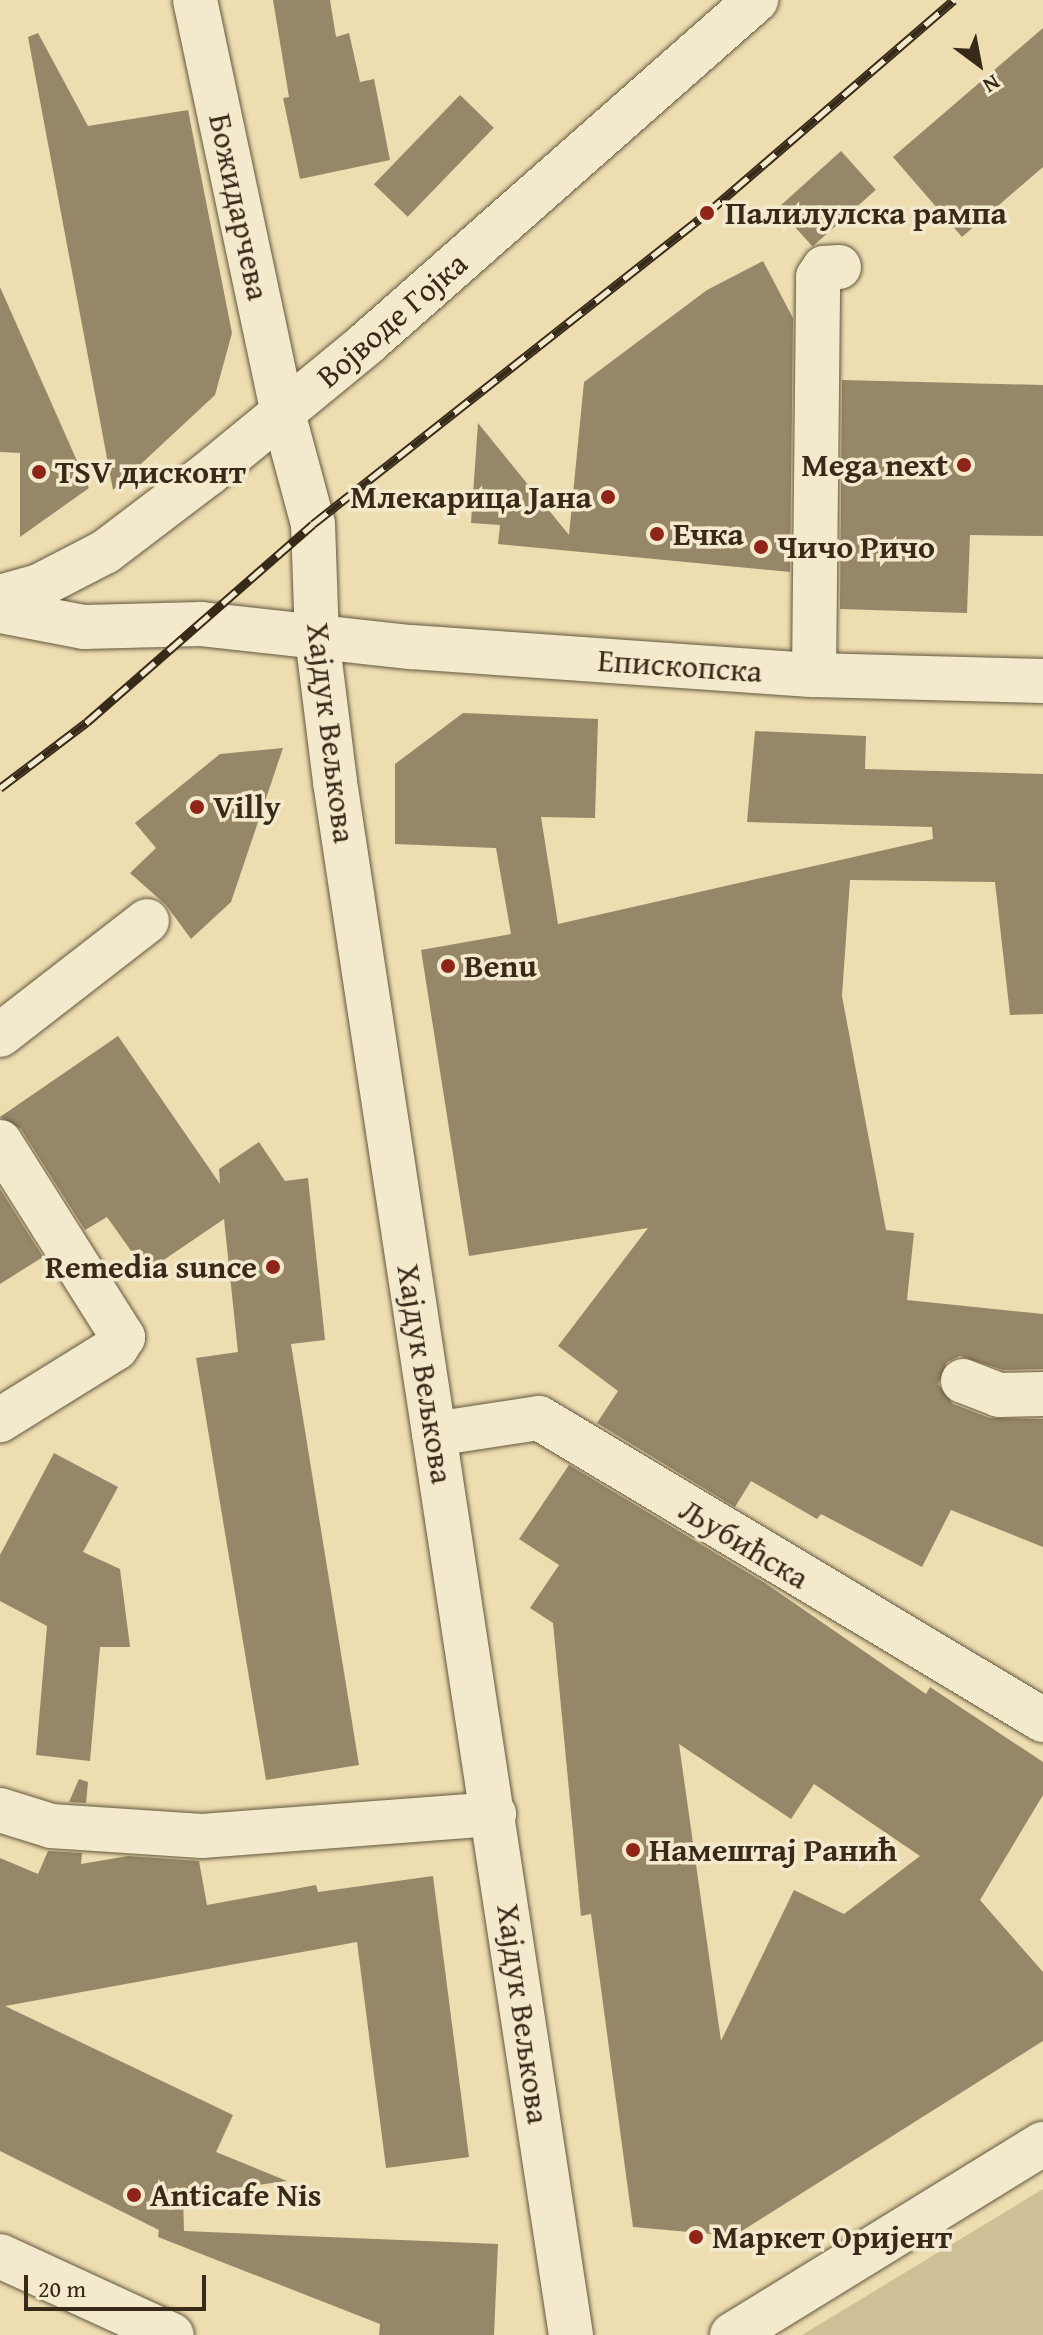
<!DOCTYPE html>
<html>
<head>
<meta charset="utf-8">
<style>
	body { margin:0 }
	#map { position:relative; width:1043px; height:2335px; overflow:hidden; background:#edddb0; font-family:"Gentium Book Plus",serif }
	div>[style] { position:absolute }
	.green>* { inset:0; background:#cebf96 }
	.building>* { inset:0; background:#968768; transform-origin:0 0 }
	.roads { filter:drop-shadow(0 0 2px #64573f) drop-shadow(0 0 2px #64573f) }
	.minor>* { height:44px; margin:-22px; padding:0 22px; transform-origin:22px; border-radius:22px; background:#f3e9cc }
	.rail>* { height:9px; margin-top:-4.5px; transform-origin:0; background:repeating-linear-gradient(90deg,#f3e9cc 0 18px,#372a19 0 36px); box-sizing:border-box; border-block:2px solid #372a19 }
	.dots>* { width:22px; height:22px; translate:-50% -50%; box-sizing:border-box; border:4px solid #f3e9cc; border-radius:50% }
	span { translate:-50% -50%; white-space:nowrap; text-align:center; line-height:1.15; -webkit-text-stroke:7px #f3e9cc; paint-order:stroke }
	.street-label { font-size:32px; color:#372a19 }
	.poi-label { font-size:32px; color:#372a19; font-weight:700 }
	.left { translate:0 -50%; text-align:left }
	.right { translate:-100% -50%; text-align:right }
	.north { position:absolute; left:939px; top:24px; width:80px; height:80px; -webkit-text-stroke:6px #f3e9cc; paint-order:stroke; rotate:148deg; font-size:22px; font-weight:700; line-height:32px; text-align:center; color:#372a19 }
	.north::after { content:''; display:block; margin:auto; width:28px; height:36px; background:#372a19; clip-path:polygon(50% 0,100% 100%,50% 72%,0 100%) }
	.scale { position:absolute; left:24px; top:2275px; width:182px; height:36px; box-sizing:border-box; border:4px solid #372a19; border-top:0; padding-left:10px; font-size:24px; line-height:28px; white-space:nowrap; color:#372a19; -webkit-text-stroke:6px #f3e9cc; paint-order:stroke }
</style>
</head>
<body>
<div id="map">
	<div class="green">
		<i style="clip-path:polygon(1043px 2189px,1043px 2335px,802px 2335px)"></i>
	</div>
	<div class="building">
		<i style="clip-path:polygon(273px 0,330px 0,336px 37px,349px 33px,360px 82px,374px 79px,390px 160px,300px 179px,283px 98px,289px 97px)"></i>
		<i style="clip-path:polygon(1043px 28px,1043px 167px,962px 237px,893px 157px)"></i>
		<i style="clip-path:polygon(38px 33px,88px 126px,188px 110px,232px 333px,215px 395px,113px 490px,28px 37px)"></i>
		<i style="left:460px;top:95px;width:47px;height:124px;rotate:44deg"></i>
		<i style="left:841px;top:151px;width:52px;height:85px;rotate:48deg"></i>
		<i style="clip-path:polygon(763px 261px,793px 318px,790px 572px,498px 544px,500px 525px,471px 523px,478px 423px,569px 535px,584px 382px,707px 290px)"></i>
		<i style="clip-path:polygon(0 287px,89px 488px,20px 537px,20px 453px,0 452px)"></i>
		<i style="clip-path:polygon(842px 380px,1043px 385px,1043px 536px,970px 535px,967px 613px,840px 609px)"></i>
		<i style="clip-path:polygon(463px 713px,598px 719px,595px 818px,541px 817px,558px 924px,933px 839px,932px 827px,747px 822px,755px 731px,866px 736px,865px 769px,1043px 774px,1043px 1014px,1010px 1015px,995px 882px,850px 880px,842px 996px,886px 1230px,914px 1233px,907px 1300px,1043px 1314px,1043px 1369px,1003px 1370px,960px 1356px,947px 1362px,938px 1384px,953px 1404px,990px 1418px,1043px 1419px,1043px 1547px,951px 1510px,922px 1567px,821px 1514px,817px 1519px,751px 1481px,735px 1507px,597px 1423px,618px 1391px,558px 1346px,648px 1228px,469px 1256px,421px 950px,511px 934px,496px 848px,395px 844px,395px 764px)"></i>
		<i style="clip-path:polygon(283px 748px,231px 902px,191px 939px,166px 905px,130px 873px,156px 848px,135px 823px,220px 754px)"></i>
		<i style="clip-path:polygon(118px 1036px,220px 1184px,219px 1169px,259px 1142px,285px 1181px,308px 1178px,325px 1340px,291px 1344px,359px 1765px,266px 1780px,196px 1358px,238px 1352px,224px 1219px,146px 1272px,107px 1217px,85px 1230px,21px 1129px,0 1117px)"></i>
		<i style="clip-path:polygon(0 1189px,43px 1257px,0 1284px)"></i>
		<i style="clip-path:polygon(54px 1453px,118px 1487px,83px 1552px,120px 1569px,130px 1647px,100px 1647px,90px 1761px,36px 1755px,47px 1626px,0 1601px,0 1555px)"></i>
		<i style="clip-path:polygon(evenodd,569px 1465px,765px 1583px,926px 1694px,930px 1687px,1043px 1762px,1043px 1795px,980px 1900px,1043px 1972px,1043px 2041px,734px 2236px,633px 2227px,591px 1914px,581px 1916px,553px 1623px,530px 1608px,559px 1565px,519px 1539px,569px 1465px,679px 1744px,791px 1819px,814px 1784px,920px 1856px,844px 1914px,794px 1890px,721px 2041px,679px 1744px)"></i>
		<i style="clip-path:polygon(79px 1779px,88px 1782px,86px 1803px,69px 1802px)"></i>
		<i style="clip-path:polygon(48px 1851px,82px 1853px,81px 1864px,128px 1856px,199px 1861px,207px 1905px,316px 1885px,318px 1892px,433px 1876px,469px 2157px,386px 2168px,357px 1942px,5px 2006px,233px 2115px,216px 2152px,287px 2181px,183px 2195px,184px 2231px,498px 2244px,494px 2335px,379px 2335px,380px 2324px,158px 2237px,159px 2230px,0 2151px,0 1858px,38px 1874px)"></i>
	</div>
	<div class="roads">
		<div class="minor">
			<i style="left:195px;top:0;width:422px;rotate:78deg"></i>
			<i style="left:283px;top:413px;width:115px;rotate:74.9deg"></i>
			<i style="left:313px;top:524px;width:113px;rotate:88deg"></i>
			<i style="left:317px;top:637px;width:146px;rotate:82.9deg"></i>
			<i style="left:335px;top:782px;width:1571px;rotate:81.36deg"></i>
			<i style="left:0;top:597px;width:41px;rotate:-15.8deg"></i>
			<i style="left:39px;top:586px;width:74px;rotate:-27.3deg"></i>
			<i style="left:105px;top:552px;width:131px;rotate:-37.2deg"></i>
			<i style="left:209px;top:473px;width:205px;rotate:-39.4deg"></i>
			<i style="left:367px;top:343px;width:519px;rotate:-41.4deg"></i>
			<i style="left:0;top:611px;width:86px;rotate:10.8deg"></i>
			<i style="left:84px;top:627px;width:117px;rotate:-1.5deg"></i>
			<i style="left:201px;top:624px;width:211px;rotate:6.3deg"></i>
			<i style="left:411px;top:647px;width:404px;rotate:4deg"></i>
			<i style="left:814px;top:675px;width:229px;rotate:1.5deg"></i>
			<i style="left:814px;top:675px;width:398px;rotate:-89.4deg"></i>
			<i style="left:818px;top:277px;width:11px;rotate:-56deg"></i>
			<i style="left:824px;top:268px;width:15px;rotate:-4deg"></i>
			<i style="left:0;top:1035px;width:186px;rotate:-37.8deg"></i>
			<i style="left:0;top:1142px;width:231px;rotate:57.8deg"></i>
			<i style="left:123px;top:1337px;width:13px;rotate:122deg"></i>
			<i style="left:116px;top:1348px;width:137px;rotate:148.2deg"></i>
			<i style="left:963px;top:1381px;width:39px;rotate:21deg"></i>
			<i style="left:999px;top:1395px;width:44px;rotate:-1.3deg"></i>
			<i style="left:434px;top:1434px;width:106px;rotate:-8.7deg"></i>
			<i style="left:539px;top:1418px;width:588px;rotate:30.93deg"></i>
			<i style="left:0;top:1810px;width:53px;rotate:17.4deg"></i>
			<i style="left:51px;top:1826px;width:151px;rotate:3.8deg"></i>
			<i style="left:202px;top:1836px;width:293px;rotate:-4.3deg"></i>
			<i style="left:0;top:2256px;width:189px;rotate:24.7deg"></i>
			<i style="left:732px;top:2335px;width:365px;rotate:-31.6deg"></i>
		</div>
	</div>
	<div class="rail">
		<i style="left:0;top:788px;width:109px;rotate:-37.2deg"></i>
		<i style="left:87px;top:722px;width:300px;rotate:-41.2deg"></i>
		<i style="left:313px;top:524px;width:502px;rotate:-38.29deg"></i>
		<i style="left:707px;top:213px;width:326px;rotate:-40.8deg"></i>
	</div>
	<div class="dots">
		<i style="left:707px;top:213px;background:#8f2418"></i>
		<i style="left:964px;top:465px;background:#8f2418"></i>
		<i style="left:39px;top:472px;background:#8f2418"></i>
		<i style="left:608px;top:497px;background:#8f2418"></i>
		<i style="left:657px;top:534px;background:#8f2418"></i>
		<i style="left:761px;top:547px;background:#8f2418"></i>
		<i style="left:197px;top:807px;background:#8f2418"></i>
		<i style="left:448px;top:966px;background:#8f2418"></i>
		<i style="left:273px;top:1267px;background:#8f2418"></i>
		<i style="left:633px;top:1850px;background:#8f2418"></i>
		<i style="left:134px;top:2195px;background:#8f2418"></i>
		<i style="left:696px;top:2237px;background:#8f2418"></i>
	</div>
	<div class="street-label">
		<span style="left:239px;top:207px;rotate:78deg">Божидарчева</span>
		<span style="left:392px;top:320px;rotate:-41deg">Војводе Гојка</span>
		<span style="left:680px;top:666px;rotate:4deg">Епископска</span>
		<span style="left:331px;top:733px;rotate:83deg">Хајдук Вељкова</span>
		<span style="left:425px;top:1374px;rotate:81deg">Хајдук Вељкова</span>
		<span style="left:744px;top:1544px;rotate:31deg">Љубићска</span>
		<span style="left:523px;top:2014px;rotate:82deg">Хајдук Вељкова</span>
	</div>
	<div class="poi-label">
		<span class="left" style="left:725px;top:213px">Палилулска рампа</span>
		<span class="right" style="left:948px;top:465px">Mega next</span>
		<span class="left" style="left:55px;top:472px">TSV дисконт</span>
		<span class="right" style="left:592px;top:497px">Млекарица Јана</span>
		<span class="left" style="left:673px;top:534px">Ечка</span>
		<span class="left" style="left:777px;top:547px">Чичо Ричо</span>
		<span class="left" style="left:213px;top:807px">Villy</span>
		<span class="left" style="left:464px;top:966px">Benu</span>
		<span class="right" style="left:257px;top:1267px">Remedia sunce</span>
		<span class="left" style="left:649px;top:1850px">Намештај Ранић</span>
		<span class="left" style="left:150px;top:2195px">Anticafe Nis</span>
		<span class="left" style="left:712px;top:2237px">Маркет Оријент</span>
	</div>
	<div class="north">N</div>
	<div class="scale">20 m</div>
</div>
</body>
</html>
